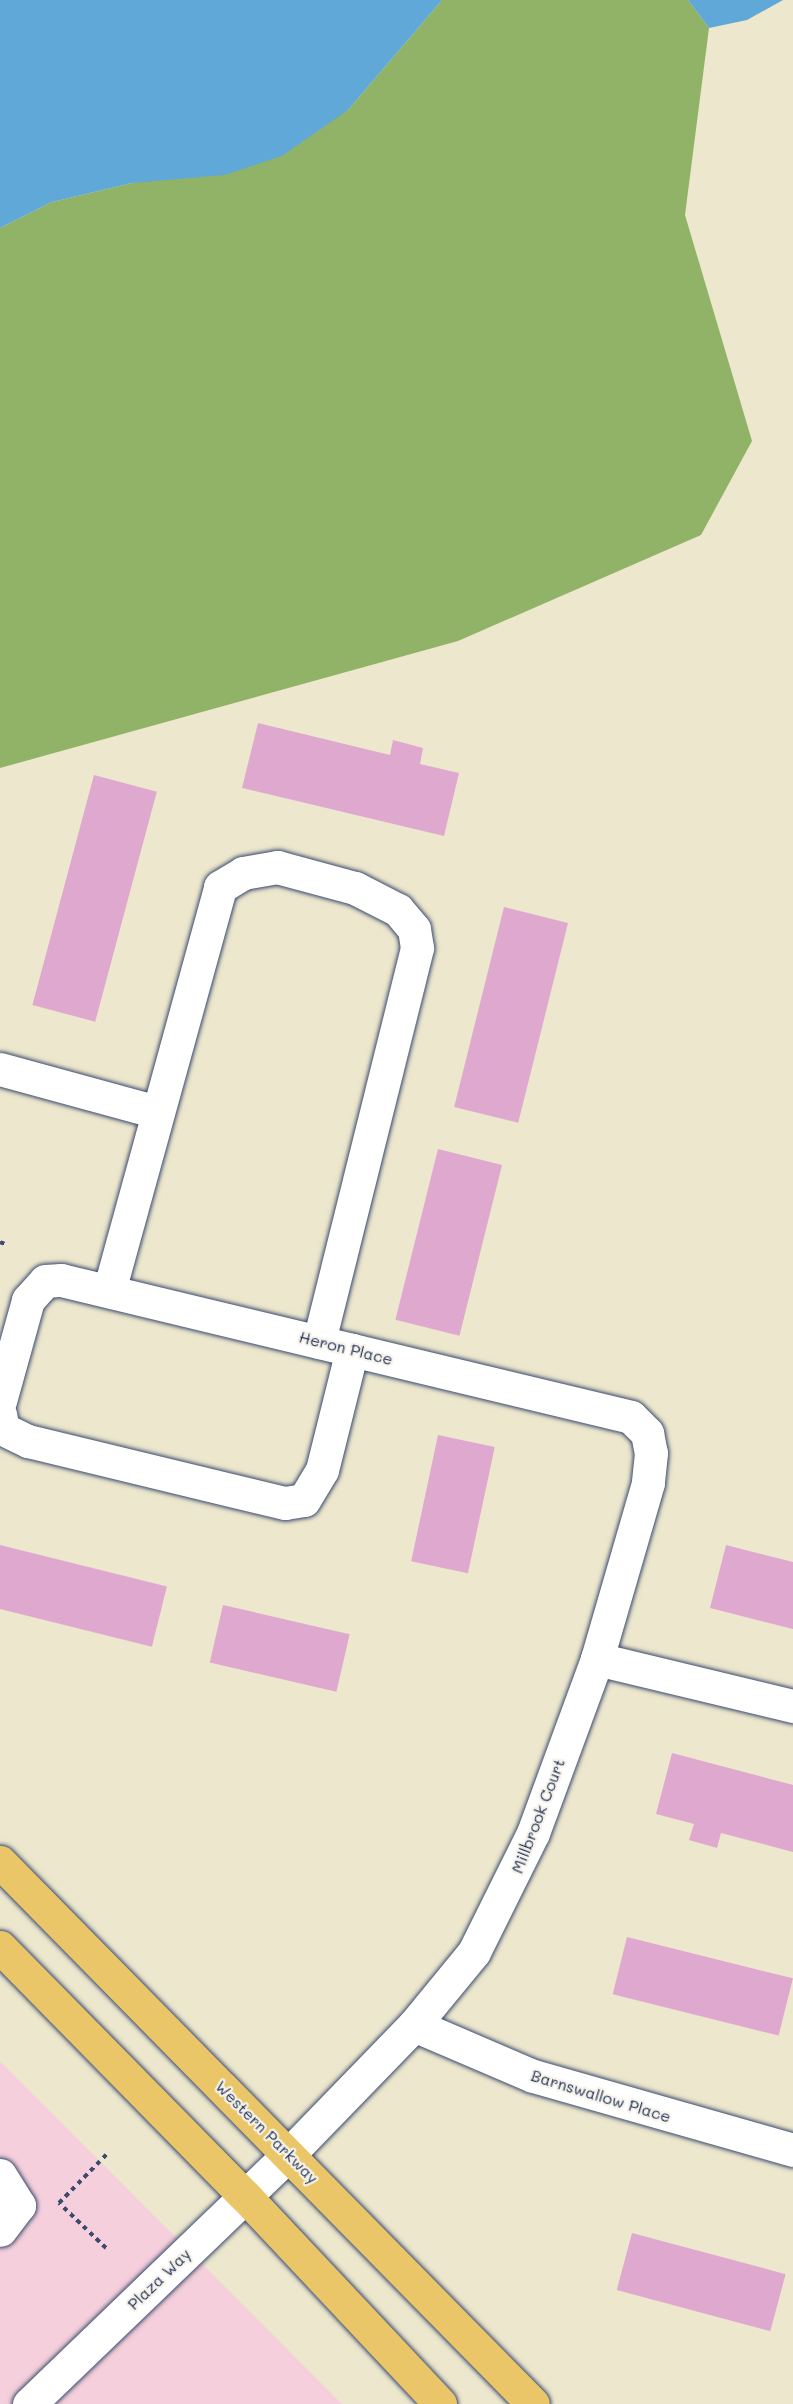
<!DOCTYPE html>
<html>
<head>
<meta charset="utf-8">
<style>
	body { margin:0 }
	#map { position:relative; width:793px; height:2404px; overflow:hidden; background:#ede7cd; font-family:Mali,sans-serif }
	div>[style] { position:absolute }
	.built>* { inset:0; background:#f5cfdb }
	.forest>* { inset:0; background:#91b367 }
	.water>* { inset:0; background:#5fa8d7 }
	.building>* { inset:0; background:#dfa9cf; transform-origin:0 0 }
	.path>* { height:4px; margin-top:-2px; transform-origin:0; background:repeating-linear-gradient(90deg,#3a4b6f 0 4.5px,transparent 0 9px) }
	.roads { filter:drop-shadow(0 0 2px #3a4b6f) drop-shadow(0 0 2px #3a4b6f) }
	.minor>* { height:33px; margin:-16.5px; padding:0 16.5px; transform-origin:16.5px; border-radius:16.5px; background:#fff }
	.major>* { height:33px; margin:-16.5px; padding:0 16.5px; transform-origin:16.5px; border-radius:16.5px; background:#ebc669 }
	span { translate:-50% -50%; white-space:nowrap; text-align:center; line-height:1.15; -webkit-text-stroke:4.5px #f7f3e8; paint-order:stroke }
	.street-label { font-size:16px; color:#1b2f5e }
</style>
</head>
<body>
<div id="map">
	<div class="built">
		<i style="clip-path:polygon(0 2061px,342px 2404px,0 2404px)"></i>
	</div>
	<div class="forest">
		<i style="clip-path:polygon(442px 0,688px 0,709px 28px,685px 215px,752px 441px,701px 535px,458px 641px,0 768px,0 228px,52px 202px,132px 183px,348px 110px)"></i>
	</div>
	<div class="water">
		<i style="clip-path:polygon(0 0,442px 0,348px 110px,282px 156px,225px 175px,132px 183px,52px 202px,0 228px)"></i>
		<i style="clip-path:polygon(688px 0,783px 0,747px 20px,709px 28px)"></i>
	</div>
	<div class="building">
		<i style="clip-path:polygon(258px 723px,390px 755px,393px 740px,423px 748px,420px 764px,459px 773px,444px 836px,242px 788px)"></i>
		<i style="left:94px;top:775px;width:65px;height:238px;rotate:15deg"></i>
		<i style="left:504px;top:907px;width:66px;height:206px;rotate:14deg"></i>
		<i style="left:438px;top:1149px;width:66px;height:176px;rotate:14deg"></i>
		<i style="left:438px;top:1435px;width:58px;height:129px;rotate:12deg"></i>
		<i style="left:0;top:1545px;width:172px;height:62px;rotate:14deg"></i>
		<i style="clip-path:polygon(726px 1545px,793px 1562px,793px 1629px,710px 1608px)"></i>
		<i style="left:223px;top:1605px;width:130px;height:59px;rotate:13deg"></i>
		<i style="clip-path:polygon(672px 1753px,793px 1785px,793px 1852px,721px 1833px,717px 1848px,689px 1840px,694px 1824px,656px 1814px)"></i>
		<i style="left:627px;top:1937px;width:171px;height:59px;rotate:14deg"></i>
		<i style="left:632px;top:2233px;width:159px;height:59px;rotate:15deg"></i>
	</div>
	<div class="path">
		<i style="left:0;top:1242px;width:5px;rotate:22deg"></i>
		<i style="left:106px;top:2248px;width:65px;rotate:-136.2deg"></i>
		<i style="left:59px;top:2203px;width:69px;rotate:-45.6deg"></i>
	</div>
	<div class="roads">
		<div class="minor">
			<i style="left:0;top:1069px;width:163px;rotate:15.3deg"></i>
			<i style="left:109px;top:1291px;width:419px;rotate:-74.6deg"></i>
			<i style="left:220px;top:887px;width:27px;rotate:-31deg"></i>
			<i style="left:243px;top:873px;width:35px;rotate:-10deg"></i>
			<i style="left:277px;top:867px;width:81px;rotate:15.1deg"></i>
			<i style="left:355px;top:888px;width:48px;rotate:27.1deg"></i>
			<i style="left:398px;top:910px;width:25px;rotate:50deg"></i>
			<i style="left:414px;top:929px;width:19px;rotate:81deg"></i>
			<i style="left:417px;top:948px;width:406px;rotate:104deg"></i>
			<i style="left:0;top:1401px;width:105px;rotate:-74.5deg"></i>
			<i style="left:28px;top:1300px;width:25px;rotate:-48deg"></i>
			<i style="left:45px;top:1281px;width:16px;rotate:-4deg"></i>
			<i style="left:61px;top:1280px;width:586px;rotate:13.51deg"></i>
			<i style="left:631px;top:1417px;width:23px;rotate:45deg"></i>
			<i style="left:647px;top:1433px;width:20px;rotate:79deg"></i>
			<i style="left:651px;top:1453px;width:30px;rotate:96deg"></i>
			<i style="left:648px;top:1483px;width:183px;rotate:106.2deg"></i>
			<i style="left:597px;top:1659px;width:185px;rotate:110.2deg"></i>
			<i style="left:533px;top:1833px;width:133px;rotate:116.4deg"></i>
			<i style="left:474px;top:1952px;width:94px;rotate:129.4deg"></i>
			<i style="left:414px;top:2025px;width:180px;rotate:134.1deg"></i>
			<i style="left:289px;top:2154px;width:361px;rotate:136.1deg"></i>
			<i style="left:0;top:1414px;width:15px;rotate:79deg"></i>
			<i style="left:3px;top:1429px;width:28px;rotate:26deg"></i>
			<i style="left:28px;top:1441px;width:264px;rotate:13.6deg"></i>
			<i style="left:285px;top:1503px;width:19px;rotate:-9deg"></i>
			<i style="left:304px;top:1500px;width:35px;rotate:-59deg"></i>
			<i style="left:322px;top:1470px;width:124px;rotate:-76deg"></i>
			<i style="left:597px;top:1659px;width:202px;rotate:13.5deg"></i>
			<i style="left:414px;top:2025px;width:129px;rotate:23.2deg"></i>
			<i style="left:533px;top:2076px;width:270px;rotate:15.9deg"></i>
			<i style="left:0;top:2175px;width:36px;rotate:58deg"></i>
			<i style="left:19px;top:2205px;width:31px;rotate:127deg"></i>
		</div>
		<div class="major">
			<i style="left:0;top:1862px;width:760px;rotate:45.48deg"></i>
			<i style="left:0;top:1947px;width:349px;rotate:45.5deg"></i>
			<i style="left:245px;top:2196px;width:285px;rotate:46.8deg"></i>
		</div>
	</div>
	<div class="street-label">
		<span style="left:346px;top:1348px;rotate:14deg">Heron Place</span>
		<span style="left:538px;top:1816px;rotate:-69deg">Millbrook Court</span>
		<span style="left:601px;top:2096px;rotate:17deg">Barnswallow Place</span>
		<span style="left:267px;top:2132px;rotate:45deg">Western Parkway</span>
		<span style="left:159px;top:2279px;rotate:-44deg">Plaza Way</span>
	</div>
</div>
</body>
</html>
